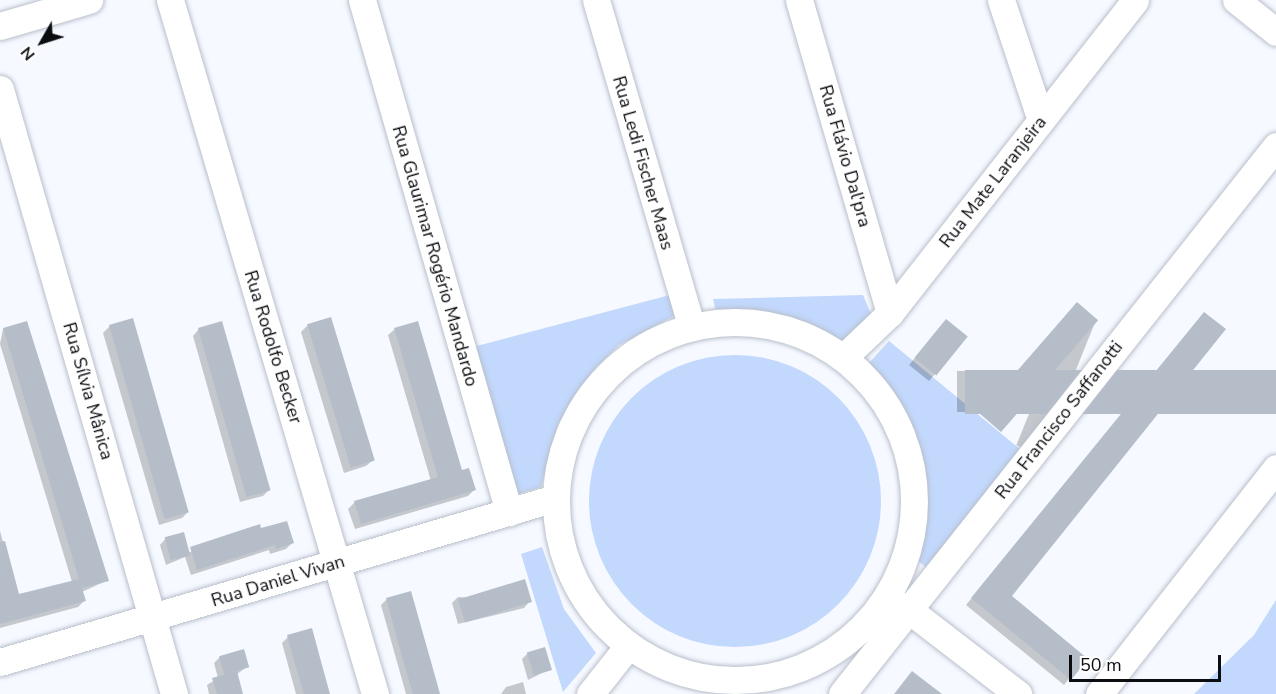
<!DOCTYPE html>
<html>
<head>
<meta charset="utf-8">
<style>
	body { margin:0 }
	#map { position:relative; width:1276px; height:694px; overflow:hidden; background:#f6f9ff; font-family:"Nunito Sans",sans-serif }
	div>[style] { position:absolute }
	.green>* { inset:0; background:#c2d8fc }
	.round { border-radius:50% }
	.shadow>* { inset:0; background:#0003; transform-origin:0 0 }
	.building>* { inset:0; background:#b5bdc9; transform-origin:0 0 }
	.roads { filter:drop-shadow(0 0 2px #b8bfcb) drop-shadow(0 0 2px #b8bfcb) }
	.minor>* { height:27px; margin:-13.5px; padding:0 13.5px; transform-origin:13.5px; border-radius:13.5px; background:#fff }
	.minor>.ring { margin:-13.5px; padding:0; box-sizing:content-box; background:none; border:27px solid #fff; border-radius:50% }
	span { translate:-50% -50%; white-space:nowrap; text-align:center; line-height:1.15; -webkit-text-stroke:5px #fff; paint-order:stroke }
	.street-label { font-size:18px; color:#0b0d11 }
	.north { position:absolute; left:12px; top:12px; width:60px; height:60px; -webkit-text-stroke:4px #fff; paint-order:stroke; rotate:231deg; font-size:16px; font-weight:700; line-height:24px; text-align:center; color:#0b0d11 }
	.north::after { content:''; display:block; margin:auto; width:21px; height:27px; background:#0b0d11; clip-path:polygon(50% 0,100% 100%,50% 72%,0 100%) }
	.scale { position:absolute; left:1069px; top:655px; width:152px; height:27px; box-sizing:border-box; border:3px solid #0b0d11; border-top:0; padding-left:8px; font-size:18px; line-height:21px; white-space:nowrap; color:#0b0d11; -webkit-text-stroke:4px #fff; paint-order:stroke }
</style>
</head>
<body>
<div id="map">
	<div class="green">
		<i style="clip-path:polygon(670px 295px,674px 316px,619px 345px,593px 371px,558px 424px,541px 487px,517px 494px,473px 347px)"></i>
		<i style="clip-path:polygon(863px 295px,871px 314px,845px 343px,809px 323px,740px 310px,716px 312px,713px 299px)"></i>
		<i style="clip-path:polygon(889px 341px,1021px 450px,926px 567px,918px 561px,927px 496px,917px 439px,889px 386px,869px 363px)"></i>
		<i class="round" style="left:589px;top:355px;width:292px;height:292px"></i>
		<i style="clip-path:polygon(542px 547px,564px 609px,596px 653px,563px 692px,521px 554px)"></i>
		<i style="clip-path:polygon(1276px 600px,1276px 694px,1194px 694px,1254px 635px)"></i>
	</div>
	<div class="shadow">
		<i style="left:1071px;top:310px;width:27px;height:146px;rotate:22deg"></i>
		<i style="clip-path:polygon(330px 319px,373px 460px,366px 466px,344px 473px,301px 332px,307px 326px)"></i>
		<i style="clip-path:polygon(1198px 320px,1010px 596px,1085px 659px,1064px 685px,966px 605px)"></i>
		<i style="clip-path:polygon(26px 323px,108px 580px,82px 592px,84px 601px,78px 607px,0 628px,0 531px,18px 596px,72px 582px,0 344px,3px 329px)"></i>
		<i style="clip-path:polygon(110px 326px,188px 512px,182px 518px,159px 525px,103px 333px)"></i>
		<i style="clip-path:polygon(940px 327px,966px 337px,929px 381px,909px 365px)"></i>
		<i style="clip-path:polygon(199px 329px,269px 490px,263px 496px,240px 502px,193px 336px)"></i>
		<i style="clip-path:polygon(395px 329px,461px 472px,474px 490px,468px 496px,355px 529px,348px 509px,355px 502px,431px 481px,388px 335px)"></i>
		<i style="left:1276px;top:371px;width:41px;height:319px;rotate:90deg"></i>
		<i style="clip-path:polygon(166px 538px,188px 552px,292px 543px,286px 549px,270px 554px,269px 550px,191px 575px,185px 557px,166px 565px,160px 545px)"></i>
		<i style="clip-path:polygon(458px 597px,530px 601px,524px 608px,458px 624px,452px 603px)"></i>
		<i style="clip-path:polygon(387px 599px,438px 694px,406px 694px,381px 605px)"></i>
		<i style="clip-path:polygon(288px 637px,329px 694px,296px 694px,282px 643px)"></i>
		<i style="clip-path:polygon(528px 653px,550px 669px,528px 680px,522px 659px)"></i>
		<i style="clip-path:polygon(220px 657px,247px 667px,237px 674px,242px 694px,209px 694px,207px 685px,218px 678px,214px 663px)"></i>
		<i style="clip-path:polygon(523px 682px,526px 694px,501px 694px,506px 687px)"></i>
	</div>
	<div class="building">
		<i style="left:1077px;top:302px;width:28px;height:148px;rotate:41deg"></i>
		<i style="clip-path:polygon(1204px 312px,1226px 329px,1012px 596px,1088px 659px,1071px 680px,971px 598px)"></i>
		<i style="left:331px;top:317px;width:150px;height:25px;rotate:73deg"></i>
		<i style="left:133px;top:318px;width:202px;height:25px;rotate:74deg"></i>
		<i style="left:946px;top:319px;width:28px;height:50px;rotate:39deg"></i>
		<i style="clip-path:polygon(27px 321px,109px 581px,82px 588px,86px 601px,0 624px,0 542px,5px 541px,19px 594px,79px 579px,3px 328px)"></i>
		<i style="left:222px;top:321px;width:176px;height:25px;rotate:74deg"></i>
		<i style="clip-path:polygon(418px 321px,462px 470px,469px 468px,476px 490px,361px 524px,354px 501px,438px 477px,394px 328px)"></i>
		<i style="left:1276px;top:370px;width:44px;height:311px;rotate:90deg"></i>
		<i style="clip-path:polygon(287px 521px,294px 543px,276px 549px,275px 545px,197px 570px,190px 547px,260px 524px,261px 528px)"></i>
		<i style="left:184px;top:532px;width:24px;height:20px;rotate:75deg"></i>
		<i style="left:525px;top:579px;width:24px;height:70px;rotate:73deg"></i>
		<i style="clip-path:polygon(411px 591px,437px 683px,440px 694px,413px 694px,401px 653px,386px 598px)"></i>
		<i style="clip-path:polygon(312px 628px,322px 665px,330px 694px,304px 694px,292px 654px,287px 635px)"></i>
		<i style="left:545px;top:647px;width:24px;height:19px;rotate:73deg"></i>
		<i style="left:244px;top:649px;width:19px;height:26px;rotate:74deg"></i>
		<i style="clip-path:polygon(237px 671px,243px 694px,217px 694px,212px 678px)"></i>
		<i style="clip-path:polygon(912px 671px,942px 694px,894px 694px)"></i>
	</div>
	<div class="roads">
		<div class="minor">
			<i style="left:170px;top:0;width:724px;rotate:73.54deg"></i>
			<i style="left:362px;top:0;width:533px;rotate:73.98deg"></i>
			<i style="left:596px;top:0;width:339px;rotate:73.7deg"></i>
			<i style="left:799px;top:0;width:326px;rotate:73.8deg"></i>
			<i style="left:1001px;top:0;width:126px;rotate:71.6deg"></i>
			<i style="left:1236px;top:0;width:51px;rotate:38.7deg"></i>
			<i style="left:0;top:26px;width:93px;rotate:-16.3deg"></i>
			<i style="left:0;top:89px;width:630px;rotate:73.95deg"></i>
			<i class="ring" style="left:556px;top:322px;width:331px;height:331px"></i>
			<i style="left:844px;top:357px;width:64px;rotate:-43.7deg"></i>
			<i style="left:890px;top:313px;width:397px;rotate:-51.9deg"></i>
			<i style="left:894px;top:603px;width:17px;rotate:25deg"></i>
			<i style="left:909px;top:610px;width:138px;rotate:37.6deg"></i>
			<i style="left:0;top:662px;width:579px;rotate:-16.46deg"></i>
			<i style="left:590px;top:694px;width:61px;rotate:-51.6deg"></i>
			<i style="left:842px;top:694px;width:699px;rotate:-51.62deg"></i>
			<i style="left:1099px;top:694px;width:287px;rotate:-51.9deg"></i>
		</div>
	</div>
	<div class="street-label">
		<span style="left:845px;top:156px;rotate:74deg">Rua Flávio Dal'pra</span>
		<span style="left:643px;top:163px;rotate:74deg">Rua Ledi Fischer Maas</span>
		<span style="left:993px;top:182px;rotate:-52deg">Rua Mate Laranjeira</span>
		<span style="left:435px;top:256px;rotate:74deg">Rua Glaurimar Rogério Mandardo</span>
		<span style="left:273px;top:347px;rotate:73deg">Rua Rodolfo Becker</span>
		<span style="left:88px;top:391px;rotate:74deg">Rua Sílvia Mânica</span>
		<span style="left:1059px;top:420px;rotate:-52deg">Rua Francisco Saffanotti</span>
		<span style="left:278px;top:581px;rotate:-17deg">Rua Daniel Vivan</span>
	</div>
	<div class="north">N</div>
	<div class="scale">50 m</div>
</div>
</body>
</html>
